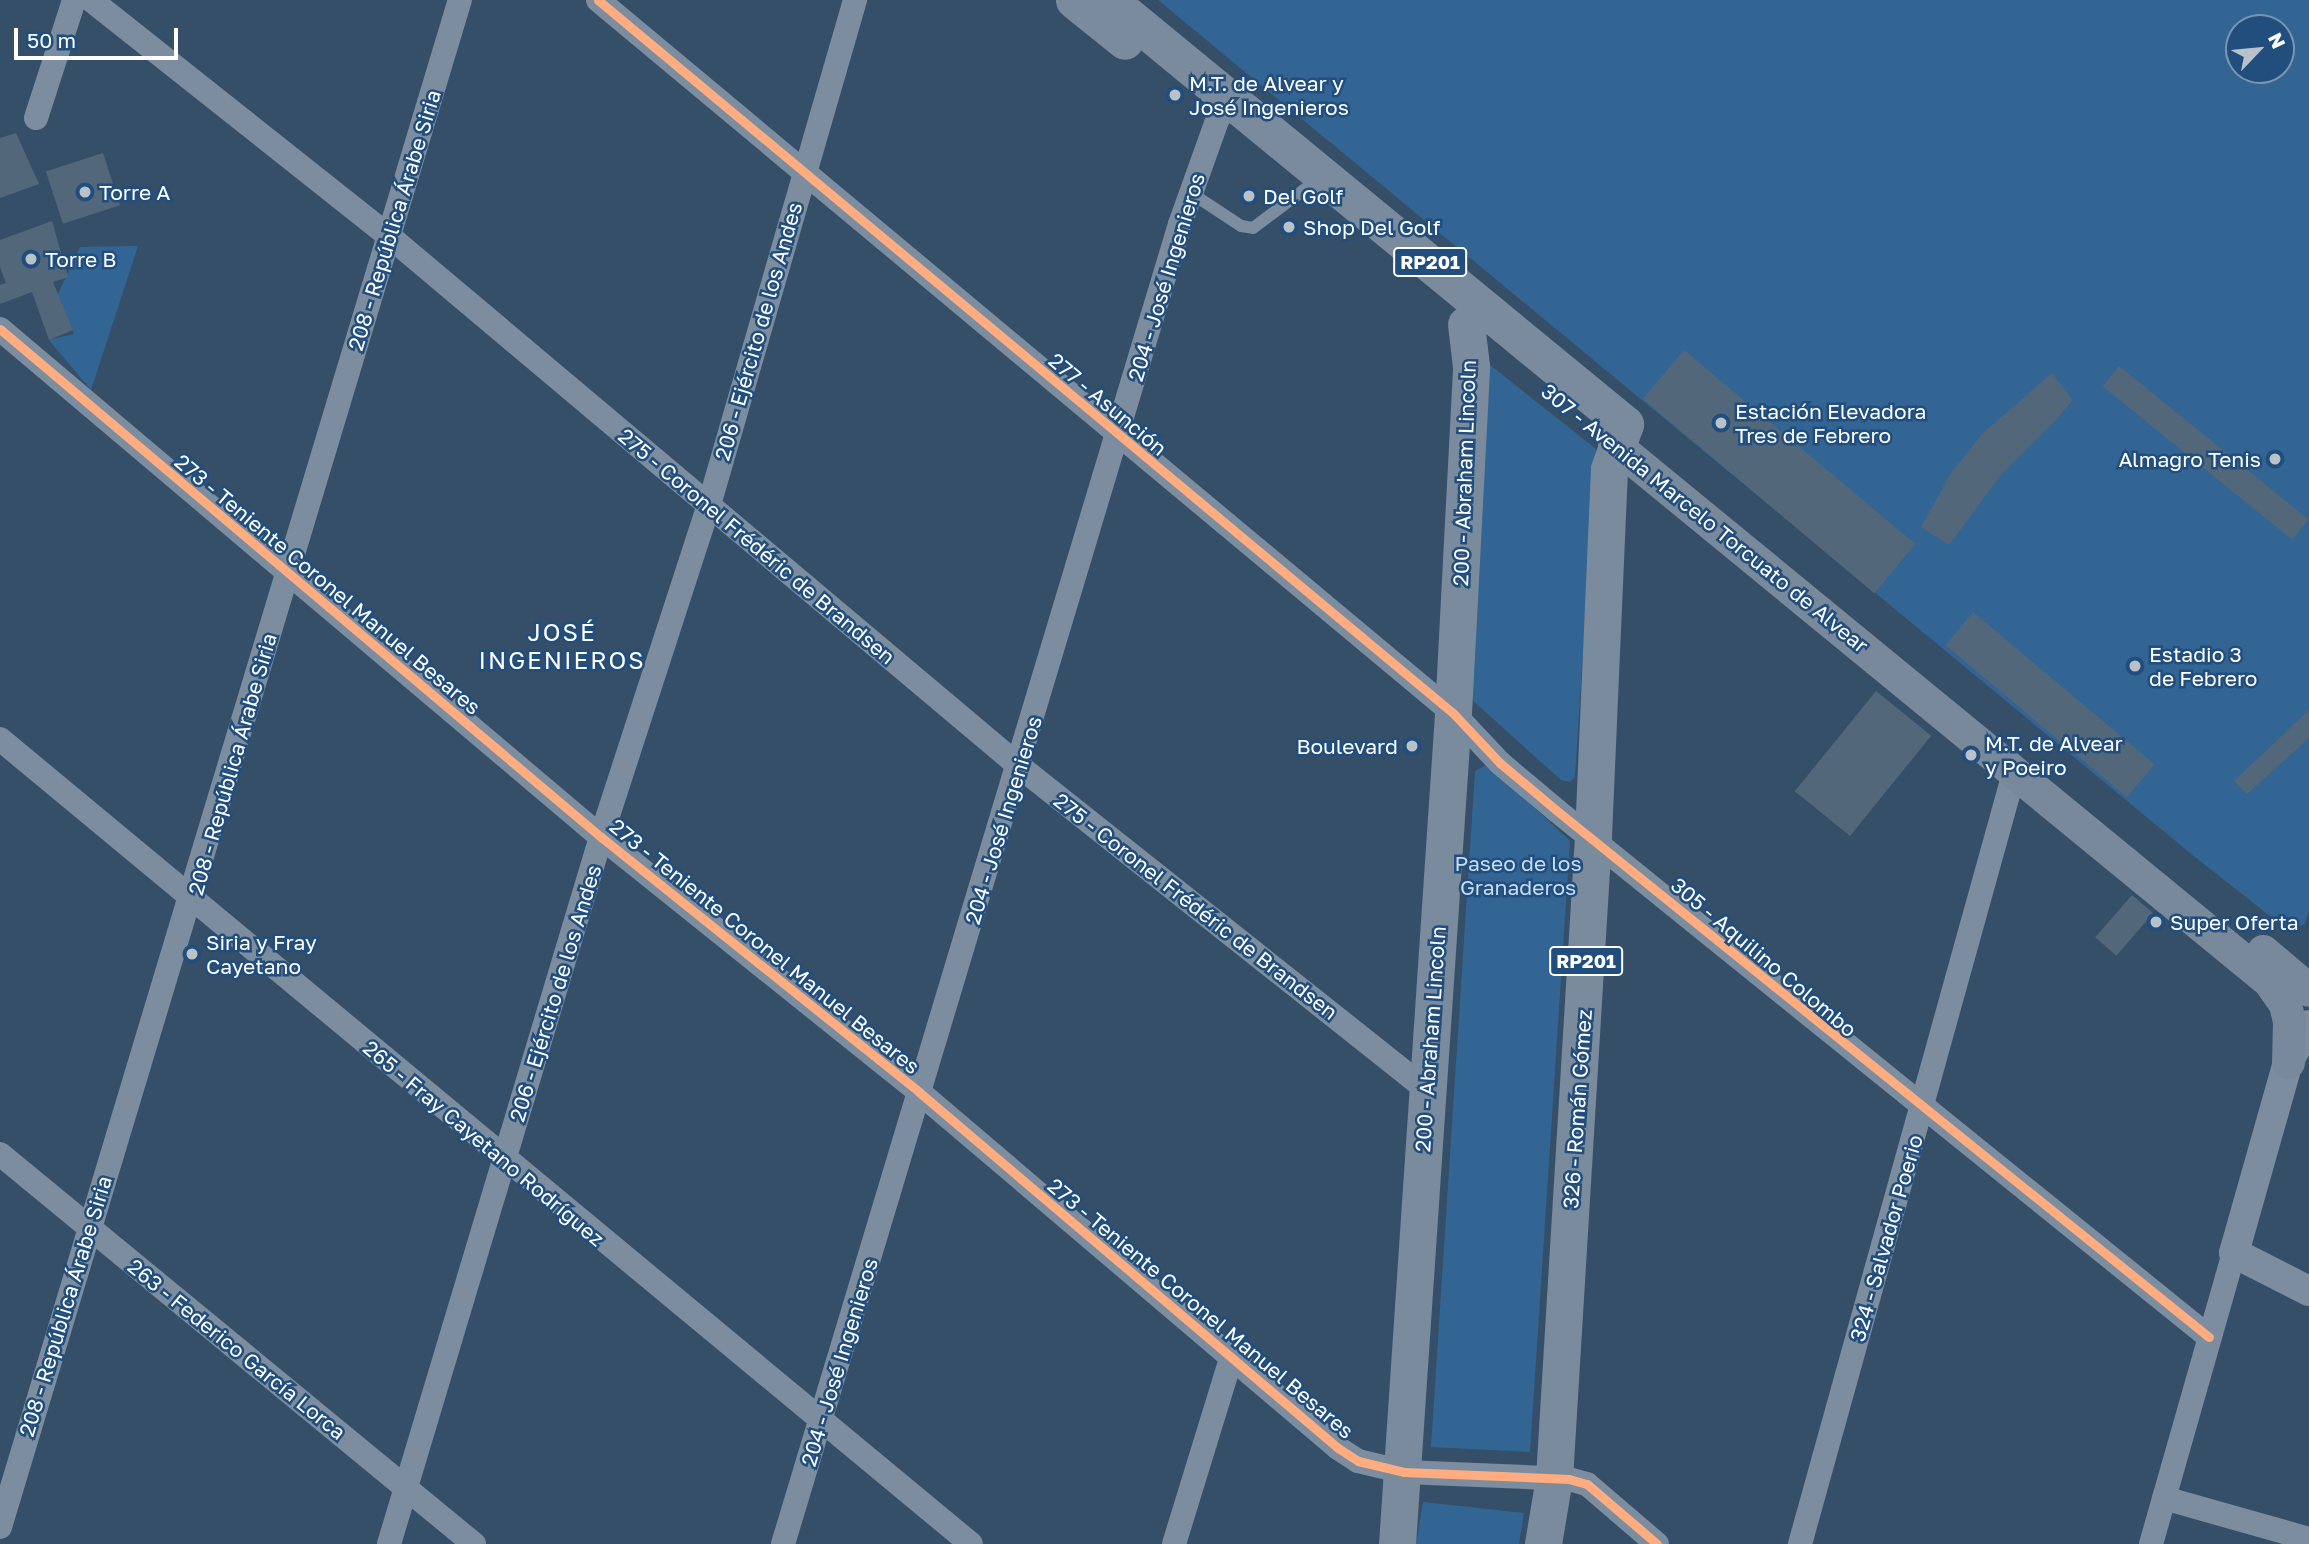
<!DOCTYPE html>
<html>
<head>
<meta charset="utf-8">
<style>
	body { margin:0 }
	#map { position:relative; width:2309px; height:1544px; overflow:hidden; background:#364f68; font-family:"Golos Text",sans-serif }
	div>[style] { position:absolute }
	.green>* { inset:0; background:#336594 }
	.building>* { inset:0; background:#53677b; transform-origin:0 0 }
	.service>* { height:12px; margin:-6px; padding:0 6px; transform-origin:6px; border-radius:6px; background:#7b8d9f }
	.minor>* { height:24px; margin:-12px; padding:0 12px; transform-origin:12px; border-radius:12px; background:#7b8d9f }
	.tertiary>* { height:30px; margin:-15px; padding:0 15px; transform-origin:15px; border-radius:15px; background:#7b8d9f }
	.secondary>* { height:33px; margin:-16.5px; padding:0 16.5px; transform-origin:16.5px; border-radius:16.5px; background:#77899b }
	.primary>* { height:37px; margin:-18.5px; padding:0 18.5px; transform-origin:18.5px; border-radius:18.5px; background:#7a8b9e }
	.cycleway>* { height:9px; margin:-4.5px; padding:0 4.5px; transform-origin:4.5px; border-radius:4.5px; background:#ffac80 }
	.dots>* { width:19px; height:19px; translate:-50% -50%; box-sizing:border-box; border:4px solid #214e7d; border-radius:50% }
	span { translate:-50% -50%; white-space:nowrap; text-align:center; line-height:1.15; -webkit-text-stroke:5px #214e7d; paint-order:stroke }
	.shield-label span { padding:2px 5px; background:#214e7d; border:2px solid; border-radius:5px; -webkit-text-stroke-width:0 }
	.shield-label { font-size:19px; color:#fff; font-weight:700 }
	.poi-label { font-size:21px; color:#fff }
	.left { translate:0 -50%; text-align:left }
	.right { translate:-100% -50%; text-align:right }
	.street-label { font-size:21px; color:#fff }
	.park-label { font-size:21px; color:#c7dff5 }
	.quarter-label { font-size:24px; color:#fff; letter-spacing:2px }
	.north { position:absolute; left:2225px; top:14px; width:70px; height:70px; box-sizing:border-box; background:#214e7d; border:2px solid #7a95b1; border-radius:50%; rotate:64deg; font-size:19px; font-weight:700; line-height:28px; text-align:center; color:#fff }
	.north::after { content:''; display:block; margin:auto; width:24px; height:32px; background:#b9c1ca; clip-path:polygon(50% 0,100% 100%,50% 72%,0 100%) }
	.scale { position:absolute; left:14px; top:28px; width:164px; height:32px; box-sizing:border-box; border:4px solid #fff; border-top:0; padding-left:9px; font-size:21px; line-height:24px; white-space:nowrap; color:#fff; -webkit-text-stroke:5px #214e7d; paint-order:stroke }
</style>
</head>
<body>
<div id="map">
	<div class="green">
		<i style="clip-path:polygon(evenodd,1158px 0,2309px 0,2309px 910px,2305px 924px,2289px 931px,2190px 853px,1158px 0,2239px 28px,2281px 28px,2281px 70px,2239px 70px,2239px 28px)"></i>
		<i style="clip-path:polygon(138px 246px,91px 390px,49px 340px,74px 334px,58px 294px,80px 247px)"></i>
		<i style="clip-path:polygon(1490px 365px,1596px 449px,1575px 777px,1570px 782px,1561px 780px,1471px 699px)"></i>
		<i style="clip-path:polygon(1488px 764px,1570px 841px,1530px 1452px,1431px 1447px,1475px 771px)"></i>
		<i style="clip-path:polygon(1423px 1502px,1524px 1513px,1519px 1544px,1416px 1544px)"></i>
	</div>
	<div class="building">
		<i style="clip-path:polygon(16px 133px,39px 184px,0 198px,0 138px)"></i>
		<i style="left:103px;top:153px;width:55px;height:60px;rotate:72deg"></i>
		<i style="clip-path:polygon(52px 221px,68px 277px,53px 282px,73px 330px,49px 340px,32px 292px,0 304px,0 285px,6px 283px,0 267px,0 240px)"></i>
		<i style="left:1684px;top:350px;width:302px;height:64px;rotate:40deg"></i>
		<i style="left:2119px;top:366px;width:244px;height:26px;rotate:39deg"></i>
		<i style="clip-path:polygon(2052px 373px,2073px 400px,2053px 423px,2000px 476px,1949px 545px,1921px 527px,1951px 473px,1983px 433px)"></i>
		<i style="left:1973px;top:612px;width:237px;height:43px;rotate:40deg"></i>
		<i style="left:1876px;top:691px;width:71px;height:129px;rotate:39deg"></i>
		<i style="clip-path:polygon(2309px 710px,2309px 738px,2247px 794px,2234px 781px)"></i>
		<i style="left:2132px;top:895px;width:28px;height:56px;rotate:41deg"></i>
	</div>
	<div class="service">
		<i style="left:1191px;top:193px;width:60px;rotate:33.4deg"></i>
		<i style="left:1241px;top:226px;width:12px;rotate:9deg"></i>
		<i style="left:1253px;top:228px;width:65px;rotate:-36.9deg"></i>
	</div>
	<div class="minor">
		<i style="left:91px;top:0;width:380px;rotate:38.4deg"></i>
		<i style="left:389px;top:236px;width:823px;rotate:40.07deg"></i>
		<i style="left:1019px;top:766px;width:520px;rotate:38.44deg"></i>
		<i style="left:598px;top:0;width:1113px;rotate:39.83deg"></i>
		<i style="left:1453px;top:713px;width:69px;rotate:46.8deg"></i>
		<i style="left:1500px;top:763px;width:73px;rotate:40deg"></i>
		<i style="left:1556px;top:810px;width:839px;rotate:38.91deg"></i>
		<i style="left:36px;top:118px;width:124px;rotate:-72.1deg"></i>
		<i style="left:0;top:329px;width:787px;rotate:40.21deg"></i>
		<i style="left:601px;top:837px;width:408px;rotate:38.7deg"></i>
		<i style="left:919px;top:1092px;width:550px;rotate:40.35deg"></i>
		<i style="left:1338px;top:1448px;width:24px;rotate:33deg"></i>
		<i style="left:1358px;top:1461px;width:47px;rotate:13.4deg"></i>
		<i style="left:1404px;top:1472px;width:165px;rotate:2.4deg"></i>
		<i style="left:1569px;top:1479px;width:19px;rotate:16deg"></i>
		<i style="left:1587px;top:1484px;width:92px;rotate:40.6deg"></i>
		<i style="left:0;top:739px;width:1261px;rotate:39.66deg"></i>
		<i style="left:0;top:1154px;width:614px;rotate:39.45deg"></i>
		<i style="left:2164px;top:1498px;width:151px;rotate:15.8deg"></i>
		<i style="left:0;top:1527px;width:1595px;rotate:-73.24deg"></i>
		<i style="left:389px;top:1544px;width:738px;rotate:-73.31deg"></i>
		<i style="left:601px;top:837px;width:349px;rotate:-72deg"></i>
		<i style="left:709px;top:505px;width:526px;rotate:-73.87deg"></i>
		<i style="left:783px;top:1544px;width:1378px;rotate:-73.26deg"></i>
		<i style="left:1180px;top:224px;width:113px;rotate:-70.3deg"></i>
		<i style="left:1218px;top:118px;width:23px;rotate:-47deg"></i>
		<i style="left:1174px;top:1544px;width:194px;rotate:-72.9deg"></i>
		<i style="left:1800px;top:1544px;width:803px;rotate:-74.48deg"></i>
		<i style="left:2151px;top:1544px;width:303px;rotate:-74.1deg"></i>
	</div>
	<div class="tertiary">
		<i style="left:2309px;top:1025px;width:43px;rotate:119.6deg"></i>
		<i style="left:2288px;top:1062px;width:198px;rotate:105.8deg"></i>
		<i style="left:2234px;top:1253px;width:84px;rotate:26.9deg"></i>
	</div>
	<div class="secondary">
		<i style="left:1614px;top:444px;width:847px;rotate:39.35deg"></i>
		<i style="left:2269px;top:981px;width:28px;rotate:55deg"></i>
		<i style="left:2285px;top:1004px;width:18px;rotate:77deg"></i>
		<i style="left:2289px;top:1022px;width:40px;rotate:91.4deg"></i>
		<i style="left:2263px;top:951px;width:60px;rotate:40.3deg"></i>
	</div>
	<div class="primary">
		<i style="left:1074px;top:0;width:65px;rotate:38.8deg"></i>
		<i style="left:1109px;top:0;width:668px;rotate:39.41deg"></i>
		<i style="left:1625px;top:424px;width:48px;rotate:109.6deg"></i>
		<i style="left:1609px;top:469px;width:368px;rotate:92.5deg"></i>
		<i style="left:1593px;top:837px;width:642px;rotate:93.48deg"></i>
		<i style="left:1554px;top:1478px;width:67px;rotate:99.5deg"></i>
		<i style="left:1397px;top:1544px;width:833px;rotate:-86.14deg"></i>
		<i style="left:1453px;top:713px;width:347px;rotate:-87deg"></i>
		<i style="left:1471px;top:366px;width:42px;rotate:-96.8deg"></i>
	</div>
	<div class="cycleway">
		<i style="left:598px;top:0;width:1113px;rotate:39.83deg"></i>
		<i style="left:1453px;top:713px;width:69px;rotate:46.8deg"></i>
		<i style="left:1500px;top:763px;width:73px;rotate:40deg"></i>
		<i style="left:1556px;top:810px;width:839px;rotate:38.91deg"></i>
		<i style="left:0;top:329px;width:787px;rotate:40.21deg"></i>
		<i style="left:601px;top:837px;width:408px;rotate:38.7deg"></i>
		<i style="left:919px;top:1092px;width:550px;rotate:40.35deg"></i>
		<i style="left:1338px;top:1448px;width:24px;rotate:33deg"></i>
		<i style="left:1358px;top:1461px;width:47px;rotate:13.4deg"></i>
		<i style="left:1404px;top:1472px;width:165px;rotate:2.4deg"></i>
		<i style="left:1569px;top:1479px;width:19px;rotate:16deg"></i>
		<i style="left:1587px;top:1484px;width:92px;rotate:40.6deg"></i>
	</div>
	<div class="dots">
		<i style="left:1175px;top:95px;background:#b9c1ca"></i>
		<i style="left:85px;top:192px;background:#b9c1ca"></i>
		<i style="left:1249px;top:196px;background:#b9c1ca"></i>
		<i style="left:1289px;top:227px;background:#b9c1ca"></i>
		<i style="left:31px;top:259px;background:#b9c1ca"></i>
		<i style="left:1721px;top:423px;background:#b9c1ca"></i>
		<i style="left:2275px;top:459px;background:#b9c1ca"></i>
		<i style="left:2135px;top:666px;background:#b9c1ca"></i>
		<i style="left:1412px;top:746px;background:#b9c1ca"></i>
		<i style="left:1971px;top:755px;background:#b9c1ca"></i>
		<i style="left:2156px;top:922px;background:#b9c1ca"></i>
		<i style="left:192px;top:954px;background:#b9c1ca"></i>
	</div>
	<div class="shield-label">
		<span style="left:1430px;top:262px">RP201</span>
		<span style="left:1586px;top:961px">RP201</span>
	</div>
	<div class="poi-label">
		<span class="left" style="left:1189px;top:95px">M.T. de Alvear y<br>José Ingenieros</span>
		<span class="left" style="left:99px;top:192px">Torre A</span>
		<span class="left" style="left:1263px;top:196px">Del Golf</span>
		<span class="left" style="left:1303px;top:227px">Shop Del Golf</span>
		<span class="left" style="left:45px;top:259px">Torre B</span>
		<span class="left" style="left:1735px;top:423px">Estación Elevadora<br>Tres de Febrero</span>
		<span class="right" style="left:2261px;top:459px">Almagro Tenis</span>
		<span class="left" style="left:2149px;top:666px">Estadio 3<br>de Febrero</span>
		<span class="left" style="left:1985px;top:755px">M.T. de Alvear<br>y Poeiro</span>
		<span class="right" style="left:1398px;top:746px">Boulevard</span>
		<span class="left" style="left:2170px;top:922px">Super Oferta</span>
		<span class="left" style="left:206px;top:954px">Siria y Fray<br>Cayetano</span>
	</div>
	<div class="street-label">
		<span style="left:394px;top:220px;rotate:-73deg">208 - República Árabe Siria</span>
		<span style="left:1166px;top:277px;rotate:-73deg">204 - José Ingenieros</span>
		<span style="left:758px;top:331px;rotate:-74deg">206 - Ejército de los Andes</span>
		<span style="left:1108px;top:404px;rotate:40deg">277 - Asunción</span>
		<span style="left:1464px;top:473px;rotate:-88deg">200 - Abraham Lincoln</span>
		<span style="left:1705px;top:518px;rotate:39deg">307 - Avenida Marcelo Torcuato de Alvear</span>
		<span style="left:757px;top:546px;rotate:40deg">275 - Coronel Frédéric de Brandsen</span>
		<span style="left:328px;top:584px;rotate:40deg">273 - Teniente Coronel Manuel Besares</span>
		<span style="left:232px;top:764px;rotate:-74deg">208 - República Árabe Siria</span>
		<span style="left:1003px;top:820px;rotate:-73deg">204 - José Ingenieros</span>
		<span style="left:1196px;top:906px;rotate:38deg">275 - Coronel Frédéric de Brandsen</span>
		<span style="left:765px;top:946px;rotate:39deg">273 - Teniente Coronel Manuel Besares</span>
		<span style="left:1764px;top:957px;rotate:40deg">305 - Aquilino Colombo</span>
		<span style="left:555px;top:993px;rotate:-73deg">206 - Ejército de los Andes</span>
		<span style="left:1430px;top:1039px;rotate:-86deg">200 - Abraham Lincoln</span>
		<span style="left:1577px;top:1109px;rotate:-86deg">326 - Román Gómez</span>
		<span style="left:484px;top:1143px;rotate:40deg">265 - Fray Cayetano Rodríguez</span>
		<span style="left:1886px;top:1238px;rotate:-74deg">324 - Salvador Poerio</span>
		<span style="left:65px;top:1306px;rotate:-73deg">208 - República Árabe Siria</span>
		<span style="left:1201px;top:1308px;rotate:40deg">273 - Teniente Coronel Manuel Besares</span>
		<span style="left:237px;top:1349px;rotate:39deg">263 - Federico García Lorca</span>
		<span style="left:839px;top:1362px;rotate:-73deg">204 - José Ingenieros</span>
	</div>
	<div class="park-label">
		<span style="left:1518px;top:875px">Paseo de los<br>Granaderos</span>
	</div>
	<div class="quarter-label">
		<span style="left:562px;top:646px">JOSÉ<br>INGENIEROS</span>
	</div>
	<div class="north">N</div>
	<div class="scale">50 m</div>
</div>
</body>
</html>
